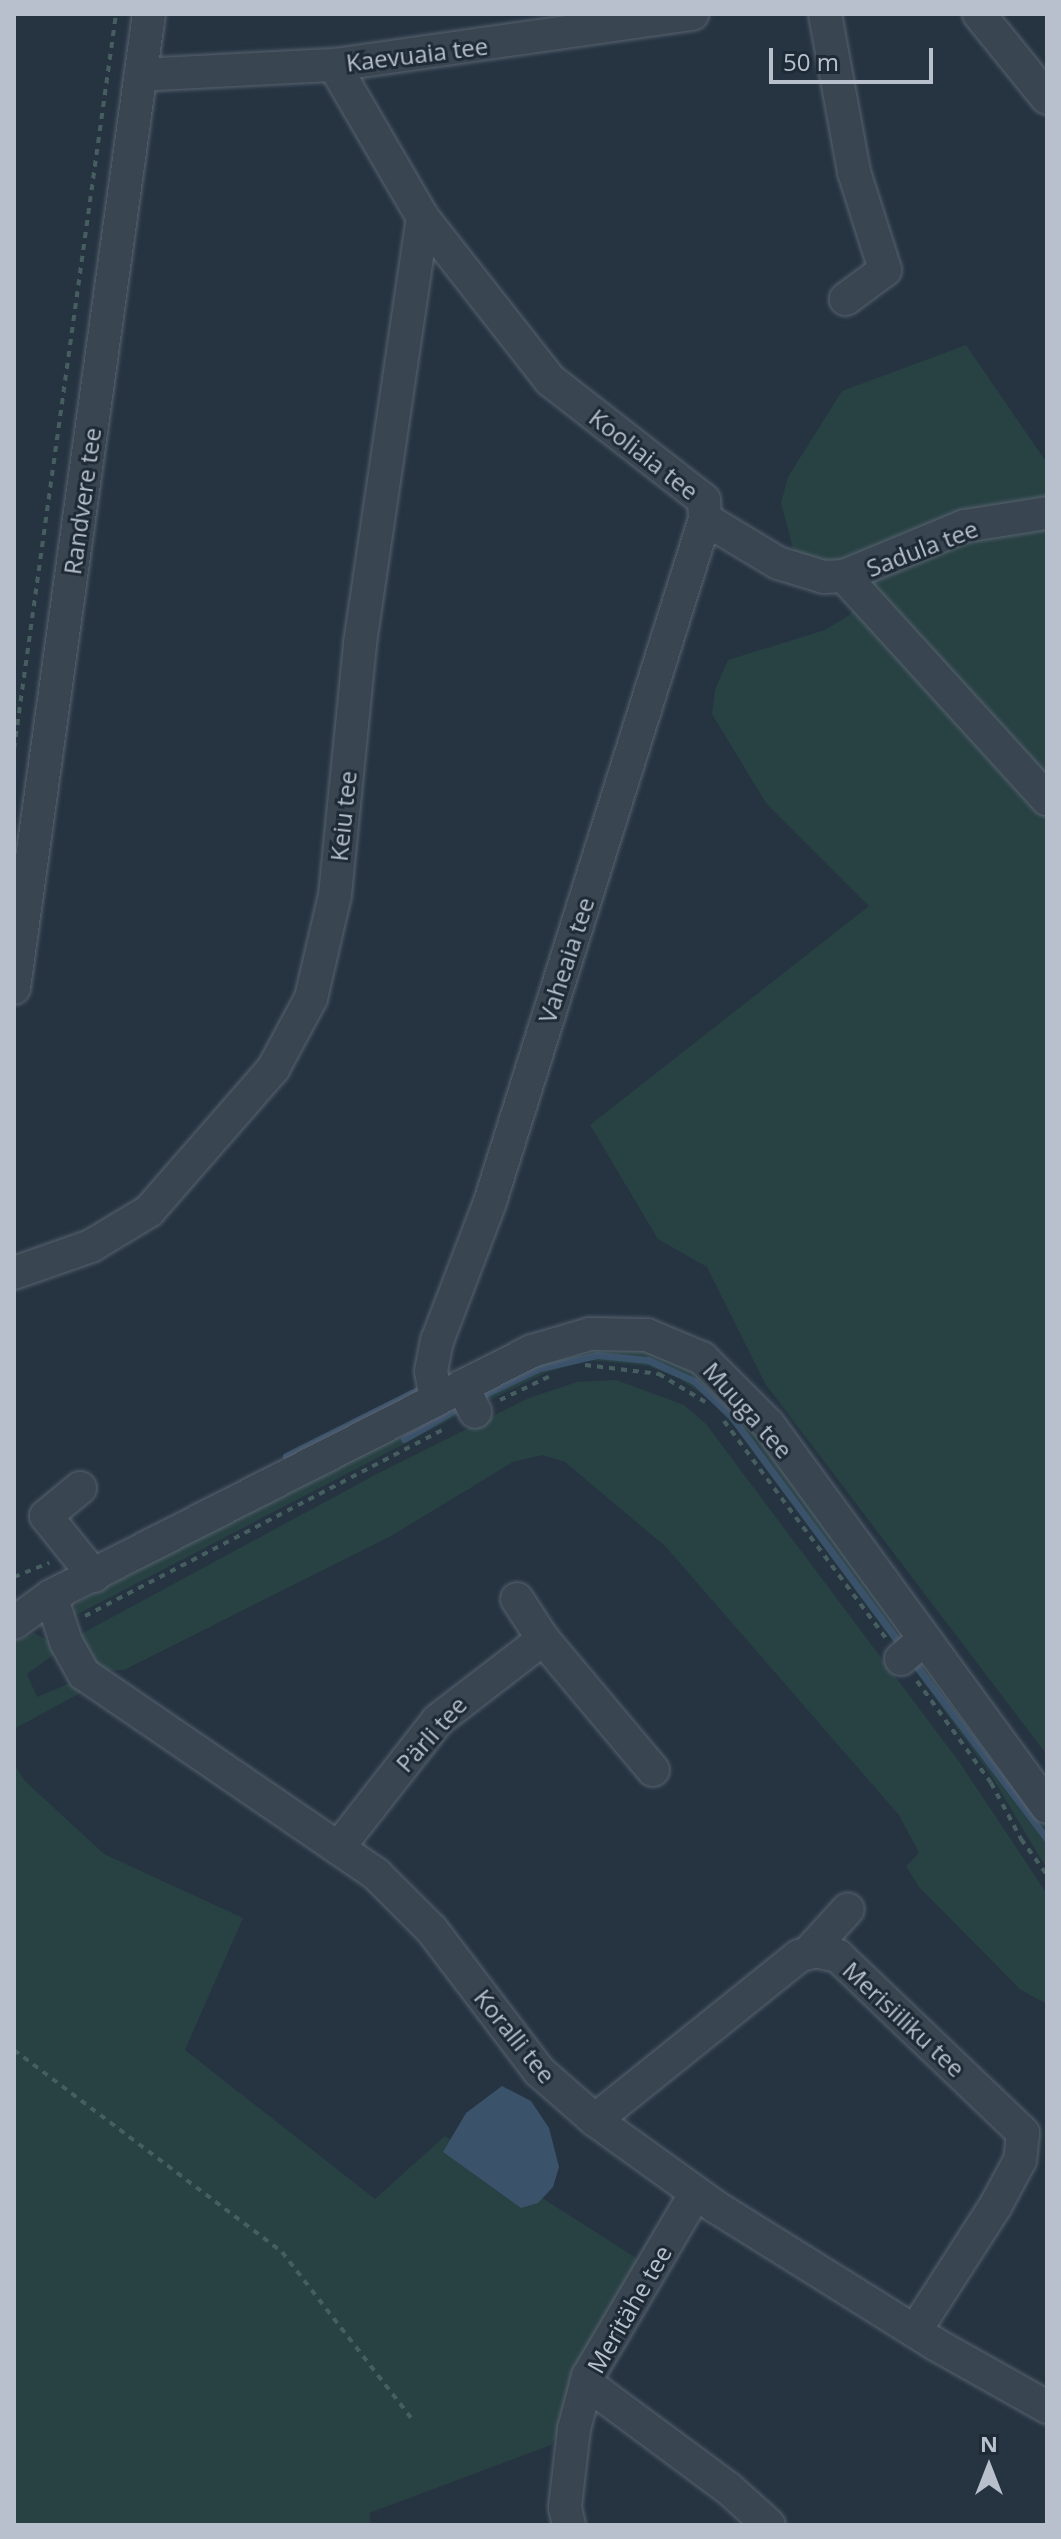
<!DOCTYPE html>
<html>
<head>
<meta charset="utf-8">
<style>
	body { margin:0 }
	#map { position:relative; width:1061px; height:2539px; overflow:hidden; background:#263442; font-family:"Open Sans",sans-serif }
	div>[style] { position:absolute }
	.green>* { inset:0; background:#284143 }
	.water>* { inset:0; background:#3b526b }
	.stream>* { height:7px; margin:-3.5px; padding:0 3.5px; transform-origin:3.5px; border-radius:3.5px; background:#3b526b }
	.path>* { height:4px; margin-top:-2px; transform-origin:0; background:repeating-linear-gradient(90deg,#465e60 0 6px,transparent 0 12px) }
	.roads { filter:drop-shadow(0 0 2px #58636f) drop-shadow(0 0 2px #58636f) }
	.minor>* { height:32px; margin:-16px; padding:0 16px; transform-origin:16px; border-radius:16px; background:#3a4552 }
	span { translate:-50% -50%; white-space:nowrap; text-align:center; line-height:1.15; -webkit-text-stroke:6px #1f2a37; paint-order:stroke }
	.street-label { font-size:24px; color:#b7c0cc }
	.frame { position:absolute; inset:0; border:16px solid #b7c0cc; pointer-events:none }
	.north { position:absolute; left:949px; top:2427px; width:80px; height:80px; -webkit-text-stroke:6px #1f2a37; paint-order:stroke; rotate:0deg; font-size:22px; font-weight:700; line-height:32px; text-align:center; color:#b7c0cc }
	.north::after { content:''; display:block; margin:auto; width:28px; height:36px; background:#b7c0cc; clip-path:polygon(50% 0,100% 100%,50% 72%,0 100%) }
	.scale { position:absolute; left:769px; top:48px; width:164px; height:36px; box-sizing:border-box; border:4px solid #b7c0cc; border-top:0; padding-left:10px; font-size:24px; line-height:28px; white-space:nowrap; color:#b7c0cc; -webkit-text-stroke:6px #1f2a37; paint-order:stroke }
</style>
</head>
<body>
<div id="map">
	<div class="green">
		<i style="clip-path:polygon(966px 345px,1047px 463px,1047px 1755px,766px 1385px,707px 1267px,658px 1239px,590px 1125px,869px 906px,766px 803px,712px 714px,715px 690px,728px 660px,825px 630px,851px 614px,855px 599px,794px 552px,781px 503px,788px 477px,842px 391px)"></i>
		<i style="clip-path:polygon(589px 1347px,639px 1348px,687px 1365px,741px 1414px,909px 1637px,900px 1651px,734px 1426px,707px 1397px,678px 1378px,648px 1366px,589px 1360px,545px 1373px,483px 1403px,473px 1392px,524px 1366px)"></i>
		<i style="clip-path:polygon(616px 1380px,684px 1405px,706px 1424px,960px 1763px,1047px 1894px,1047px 2004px,1021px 1990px,919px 1887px,906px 1866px,919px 1853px,899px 1815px,666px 1547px,565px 1462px,542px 1455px,513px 1462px,391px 1536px,124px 1670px,101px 1671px,86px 1662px,81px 1634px,375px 1475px,529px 1398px,577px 1382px)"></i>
		<i style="clip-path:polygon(457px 1400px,467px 1411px,72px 1617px,77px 1603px)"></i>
		<i style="clip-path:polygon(34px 1633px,51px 1642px,56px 1653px,27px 1674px,37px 1697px,70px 1683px,84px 1691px,14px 1729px,14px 1643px)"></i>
		<i style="clip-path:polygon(919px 1653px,1047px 1821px,1047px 1869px,989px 1772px,908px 1661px)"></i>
		<i style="clip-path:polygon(14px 1764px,25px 1781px,104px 1854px,243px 1918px,185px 2050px,375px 2199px,445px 2136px,652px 2268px,551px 2445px,369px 2513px,371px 2525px,14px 2525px)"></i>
	</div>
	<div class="water">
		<i style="clip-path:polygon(502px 2086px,531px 2101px,549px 2128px,559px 2167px,553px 2187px,538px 2203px,521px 2208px,443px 2152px,466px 2113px)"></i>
	</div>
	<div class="stream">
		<i style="left:479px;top:1397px;width:68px;rotate:-25.4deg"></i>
		<i style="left:540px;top:1368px;width:58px;rotate:-12.8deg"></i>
		<i style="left:597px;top:1355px;width:51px;rotate:5.6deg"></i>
		<i style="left:648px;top:1360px;width:51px;rotate:24.5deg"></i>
		<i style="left:694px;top:1381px;width:52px;rotate:43.5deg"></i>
		<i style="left:732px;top:1417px;width:281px;rotate:53.5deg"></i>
		<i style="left:404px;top:1439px;width:62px;rotate:-29.9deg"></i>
		<i style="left:286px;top:1456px;width:148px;rotate:-26.6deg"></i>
		<i style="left:914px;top:1663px;width:221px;rotate:52.9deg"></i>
	</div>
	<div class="path">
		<i style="left:14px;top:749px;width:742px;rotate:-82.1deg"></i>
		<i style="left:585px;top:1365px;width:75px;rotate:6.9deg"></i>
		<i style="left:659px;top:1374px;width:56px;rotate:31.1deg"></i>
		<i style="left:500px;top:1400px;width:55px;rotate:-25.6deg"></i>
		<i style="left:724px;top:1421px;width:271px;rotate:53.3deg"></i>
		<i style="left:14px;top:1577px;width:38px;rotate:-22deg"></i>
		<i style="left:85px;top:1616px;width:407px;rotate:-27.5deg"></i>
		<i style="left:917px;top:1681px;width:126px;rotate:54deg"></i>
		<i style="left:991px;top:1783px;width:64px;rotate:61.8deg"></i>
		<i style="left:1021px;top:1839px;width:44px;rotate:54.2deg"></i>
		<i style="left:14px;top:2050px;width:336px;rotate:37deg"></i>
		<i style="left:282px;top:2252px;width:210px;rotate:52.1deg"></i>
	</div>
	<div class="roads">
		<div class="minor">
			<i style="left:825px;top:14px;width:161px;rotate:79.6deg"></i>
			<i style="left:854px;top:172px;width:103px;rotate:72.4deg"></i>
			<i style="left:885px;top:270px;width:49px;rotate:143.4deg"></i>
			<i style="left:979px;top:14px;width:108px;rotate:51deg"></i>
			<i style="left:334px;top:65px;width:177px;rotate:59.8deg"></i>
			<i style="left:423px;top:218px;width:206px;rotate:51.9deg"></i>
			<i style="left:550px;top:380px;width:195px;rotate:37.9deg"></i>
			<i style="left:704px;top:500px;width:19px;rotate:87deg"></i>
			<i style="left:705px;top:519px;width:85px;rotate:31.1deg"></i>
			<i style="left:778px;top:563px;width:48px;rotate:16.9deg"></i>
			<i style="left:824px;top:577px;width:20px;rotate:-3deg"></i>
			<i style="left:844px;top:576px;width:302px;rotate:47.7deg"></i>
			<i style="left:141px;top:75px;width:193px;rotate:-3deg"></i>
			<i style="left:334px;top:65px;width:362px;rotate:-8.1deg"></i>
			<i style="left:844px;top:576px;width:131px;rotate:-22.5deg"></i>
			<i style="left:965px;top:526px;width:83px;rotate:-9deg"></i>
			<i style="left:14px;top:988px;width:983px;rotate:-82.11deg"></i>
			<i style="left:14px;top:1273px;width:82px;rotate:-19.3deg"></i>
			<i style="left:91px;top:1246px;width:68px;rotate:-31.1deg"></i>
			<i style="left:149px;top:1211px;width:189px;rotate:-48.9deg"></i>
			<i style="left:273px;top:1069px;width:81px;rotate:-61.8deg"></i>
			<i style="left:311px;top:998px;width:106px;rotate:-76.9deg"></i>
			<i style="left:335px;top:895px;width:253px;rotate:-84.3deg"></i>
			<i style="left:360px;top:643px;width:430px;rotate:-81.6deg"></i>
			<i style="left:462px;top:1386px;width:29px;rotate:63deg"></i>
			<i style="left:436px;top:1399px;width:28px;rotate:-100deg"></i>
			<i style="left:431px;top:1371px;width:31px;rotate:-79deg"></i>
			<i style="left:437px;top:1341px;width:149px;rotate:-69.1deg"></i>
			<i style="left:490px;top:1202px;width:716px;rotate:-72.53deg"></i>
			<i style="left:80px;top:1488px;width:44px;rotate:140.5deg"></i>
			<i style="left:46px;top:1516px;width:77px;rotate:51.3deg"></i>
			<i style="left:51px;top:1596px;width:48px;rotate:71.9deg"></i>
			<i style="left:66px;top:1642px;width:37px;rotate:61deg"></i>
			<i style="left:84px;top:1674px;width:354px;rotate:34.4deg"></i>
			<i style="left:376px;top:1874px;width:79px;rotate:45deg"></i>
			<i style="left:432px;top:1930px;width:177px;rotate:52.8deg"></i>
			<i style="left:539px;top:2071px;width:74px;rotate:41.2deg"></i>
			<i style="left:595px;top:2120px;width:149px;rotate:35.7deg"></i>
			<i style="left:716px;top:2207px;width:258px;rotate:32deg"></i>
			<i style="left:935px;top:2344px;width:129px;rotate:29.4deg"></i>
			<i style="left:517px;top:1599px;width:48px;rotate:57deg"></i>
			<i style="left:543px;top:1639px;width:171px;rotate:50deg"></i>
			<i style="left:14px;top:1623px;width:46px;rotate:-36.1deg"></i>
			<i style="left:51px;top:1596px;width:540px;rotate:-26.99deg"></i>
			<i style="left:532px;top:1351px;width:60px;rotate:-16.3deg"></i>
			<i style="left:590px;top:1334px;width:57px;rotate:1deg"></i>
			<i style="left:647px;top:1335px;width:60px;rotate:22.7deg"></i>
			<i style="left:702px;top:1358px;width:93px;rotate:45deg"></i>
			<i style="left:768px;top:1424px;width:474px;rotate:53.9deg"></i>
			<i style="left:901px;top:1659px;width:31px;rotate:-40deg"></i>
			<i style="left:338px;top:1848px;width:162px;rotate:-52deg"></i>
			<i style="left:438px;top:1720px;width:133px;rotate:-37.6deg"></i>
			<i style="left:808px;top:1953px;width:59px;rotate:-47.7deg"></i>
			<i style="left:595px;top:2120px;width:262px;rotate:-38.8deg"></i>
			<i style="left:799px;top:1956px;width:17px;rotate:-17deg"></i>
			<i style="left:815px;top:1951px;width:24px;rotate:12deg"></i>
			<i style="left:838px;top:1956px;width:256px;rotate:43.7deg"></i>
			<i style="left:1023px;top:2133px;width:27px;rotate:96deg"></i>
			<i style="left:1020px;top:2160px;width:51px;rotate:118.1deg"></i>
			<i style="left:996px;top:2205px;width:150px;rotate:122.7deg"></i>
			<i style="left:586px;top:2383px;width:177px;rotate:36.5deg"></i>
			<i style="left:728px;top:2488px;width:55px;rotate:42.1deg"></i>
			<i style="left:569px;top:2525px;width:18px;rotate:-103deg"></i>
			<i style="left:565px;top:2507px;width:79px;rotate:-83.4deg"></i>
			<i style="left:574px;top:2429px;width:55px;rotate:-75.2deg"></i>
			<i style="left:588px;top:2376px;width:212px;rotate:-59.5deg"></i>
		</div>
	</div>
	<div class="street-label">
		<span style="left:417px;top:54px;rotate:-7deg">Kaevuaia tee</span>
		<span style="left:644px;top:454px;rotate:38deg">Kooliaia tee</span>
		<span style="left:82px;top:501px;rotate:-82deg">Randvere tee</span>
		<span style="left:922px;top:548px;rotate:-21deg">Sadula tee</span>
		<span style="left:343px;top:816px;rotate:-84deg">Keiu tee</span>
		<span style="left:566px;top:960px;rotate:-72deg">Vaheaia tee</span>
		<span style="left:748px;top:1410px;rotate:48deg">Muuga tee</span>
		<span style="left:431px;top:1734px;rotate:-48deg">Pärli tee</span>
		<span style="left:904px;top:2019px;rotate:43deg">Merisiiliku tee</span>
		<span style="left:515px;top:2036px;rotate:51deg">Koralli tee</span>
		<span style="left:629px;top:2309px;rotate:-60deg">Meritähe tee</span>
	</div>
	<div class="frame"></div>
	<div class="north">N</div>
	<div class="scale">50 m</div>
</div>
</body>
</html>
